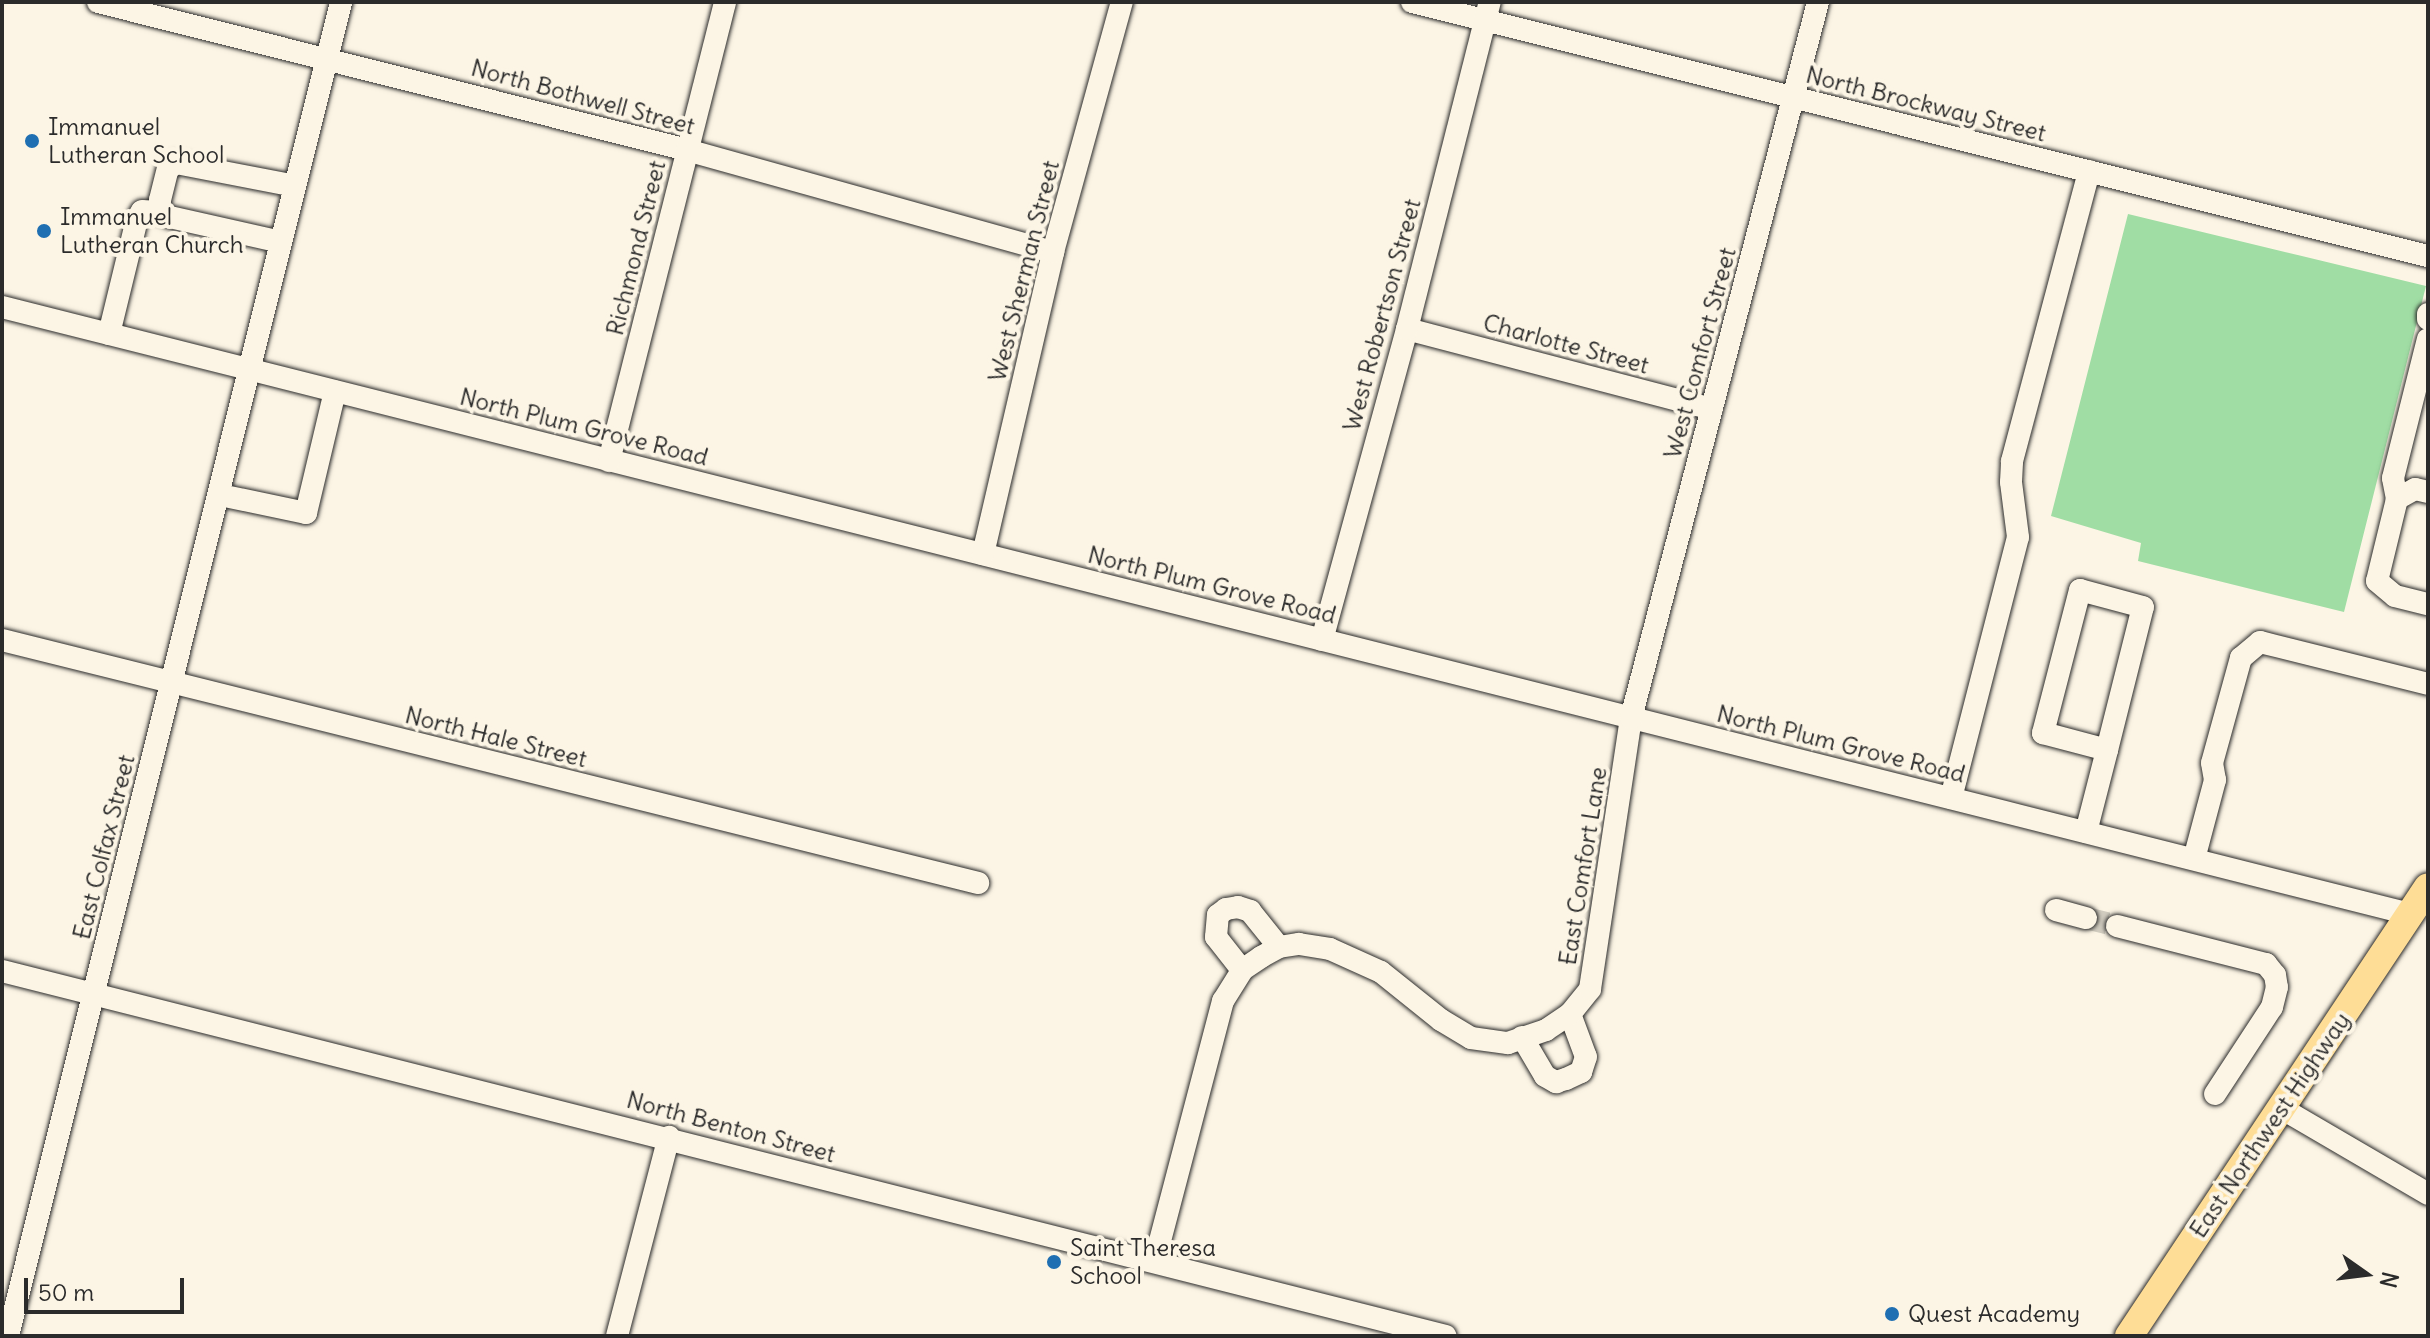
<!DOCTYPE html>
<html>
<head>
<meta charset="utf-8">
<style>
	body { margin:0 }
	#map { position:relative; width:2430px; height:1338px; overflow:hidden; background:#fcf5e5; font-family:Delius,sans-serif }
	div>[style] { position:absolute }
	.green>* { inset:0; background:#a0dda4 }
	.minor-tunnel>* { height:22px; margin-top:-11px; transform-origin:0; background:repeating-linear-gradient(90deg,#d2cdc0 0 22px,transparent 0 33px) }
	.roads { filter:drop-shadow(0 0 2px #2b2b2b) drop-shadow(0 0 2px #2b2b2b) }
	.minor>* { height:22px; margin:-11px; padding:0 11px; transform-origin:11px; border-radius:11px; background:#fcf5e5 }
	.major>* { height:28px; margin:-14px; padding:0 14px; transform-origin:14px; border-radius:14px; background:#fedd96 }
	.dots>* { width:22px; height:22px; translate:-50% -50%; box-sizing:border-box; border:4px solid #fcf5e5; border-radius:50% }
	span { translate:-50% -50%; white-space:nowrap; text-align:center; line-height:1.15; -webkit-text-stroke:8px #fcf5e5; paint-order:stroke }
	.street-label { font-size:24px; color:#2b2b2b }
	.poi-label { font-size:24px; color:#2b2b2b }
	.left { translate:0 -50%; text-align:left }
	.frame { position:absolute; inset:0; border:4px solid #2b2b2b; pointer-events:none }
	.north { position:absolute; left:2326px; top:1234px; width:80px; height:80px; -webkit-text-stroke:6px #fcf5e5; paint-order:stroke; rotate:104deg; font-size:22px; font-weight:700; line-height:32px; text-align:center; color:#2b2b2b }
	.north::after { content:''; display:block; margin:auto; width:28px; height:36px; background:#2b2b2b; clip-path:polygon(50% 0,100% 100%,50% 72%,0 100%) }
	.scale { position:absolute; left:24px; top:1278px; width:160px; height:36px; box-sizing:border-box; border:4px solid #2b2b2b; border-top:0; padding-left:10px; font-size:24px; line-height:28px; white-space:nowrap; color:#2b2b2b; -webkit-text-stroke:6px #fcf5e5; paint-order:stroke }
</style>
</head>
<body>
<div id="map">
	<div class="green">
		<i style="clip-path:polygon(2128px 214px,2426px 286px,2344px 612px,2138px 561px,2141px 543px,2051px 516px)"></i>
	</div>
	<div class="minor-tunnel">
		<i style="left:2086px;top:918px;width:32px;rotate:14deg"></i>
	</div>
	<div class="roads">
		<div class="minor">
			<i style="left:98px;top:2px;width:607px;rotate:14.1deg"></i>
			<i style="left:687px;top:150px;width:380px;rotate:15.6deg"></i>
			<i style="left:1412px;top:2px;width:1047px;rotate:14.04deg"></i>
			<i style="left:281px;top:242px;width:114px;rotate:-167.3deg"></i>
			<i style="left:170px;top:217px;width:12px;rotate:-156deg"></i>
			<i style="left:159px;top:212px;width:12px;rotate:-85deg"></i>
			<i style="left:160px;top:200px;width:32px;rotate:-76deg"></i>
			<i style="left:168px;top:169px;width:10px;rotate:-37deg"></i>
			<i style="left:176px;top:163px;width:121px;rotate:10.9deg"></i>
			<i style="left:2px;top:307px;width:2483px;rotate:14.15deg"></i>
			<i style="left:2428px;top:314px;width:5px;rotate:90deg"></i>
			<i style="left:1407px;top:329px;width:315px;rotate:14.7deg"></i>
			<i style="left:109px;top:334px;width:118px;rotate:-76.3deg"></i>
			<i style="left:137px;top:219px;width:9px;rotate:-58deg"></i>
			<i style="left:142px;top:211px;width:17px;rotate:3deg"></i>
			<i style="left:609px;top:461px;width:473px;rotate:-75.8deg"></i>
			<i style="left:2428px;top:492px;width:13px;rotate:-167deg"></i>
			<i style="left:2415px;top:489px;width:21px;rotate:151deg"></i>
			<i style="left:2397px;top:499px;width:84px;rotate:103.7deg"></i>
			<i style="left:2377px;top:581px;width:23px;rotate:40deg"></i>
			<i style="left:2395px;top:596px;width:34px;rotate:14deg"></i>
			<i style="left:220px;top:495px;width:88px;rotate:11.8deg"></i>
			<i style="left:306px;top:513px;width:125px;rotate:-76.6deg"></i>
			<i style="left:2397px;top:499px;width:21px;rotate:-101deg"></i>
			<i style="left:2393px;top:478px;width:143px;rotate:-75.9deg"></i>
			<i style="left:983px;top:554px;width:310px;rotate:-76.9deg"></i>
			<i style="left:1053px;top:252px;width:259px;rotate:-74.6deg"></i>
			<i style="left:2px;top:640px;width:1006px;rotate:13.98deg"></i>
			<i style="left:1322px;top:640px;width:322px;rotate:-74.7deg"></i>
			<i style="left:1407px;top:329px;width:337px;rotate:-75.8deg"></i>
			<i style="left:1951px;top:798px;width:269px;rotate:-75.6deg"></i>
			<i style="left:2018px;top:537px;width:55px;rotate:-97.3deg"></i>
			<i style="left:2011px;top:482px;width:21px;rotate:-87deg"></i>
			<i style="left:2012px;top:461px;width:300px;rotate:-75.1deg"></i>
			<i style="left:2086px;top:832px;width:85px;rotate:-75.6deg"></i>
			<i style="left:2107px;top:750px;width:147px;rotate:-75.9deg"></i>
			<i style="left:2143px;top:607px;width:65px;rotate:-164.9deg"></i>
			<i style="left:2080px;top:590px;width:148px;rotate:104.5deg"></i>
			<i style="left:2043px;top:733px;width:66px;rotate:14.9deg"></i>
			<i style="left:2194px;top:859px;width:82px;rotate:-75.1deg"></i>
			<i style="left:2215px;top:780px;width:17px;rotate:-100deg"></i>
			<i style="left:2212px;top:763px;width:109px;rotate:-74.6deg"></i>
			<i style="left:2241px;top:658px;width:25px;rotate:-40deg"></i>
			<i style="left:2260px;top:642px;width:173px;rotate:14deg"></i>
			<i style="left:2056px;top:910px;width:31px;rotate:15deg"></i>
			<i style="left:2117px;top:926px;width:154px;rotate:14.3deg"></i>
			<i style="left:2266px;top:964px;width:14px;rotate:51deg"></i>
			<i style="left:2275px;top:975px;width:12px;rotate:81deg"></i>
			<i style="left:2277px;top:987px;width:21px;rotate:104deg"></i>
			<i style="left:2272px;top:1007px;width:104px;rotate:123.2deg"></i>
			<i style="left:1242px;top:970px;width:42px;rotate:-128.2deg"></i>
			<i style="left:1216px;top:937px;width:22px;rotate:-85deg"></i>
			<i style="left:1218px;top:915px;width:10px;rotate:-37deg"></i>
			<i style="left:1226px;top:909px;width:12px;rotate:-9deg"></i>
			<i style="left:1238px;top:907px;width:13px;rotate:18deg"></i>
			<i style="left:1250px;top:911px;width:46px;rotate:51.1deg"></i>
			<i style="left:2px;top:971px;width:1489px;rotate:14.19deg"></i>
			<i style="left:1522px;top:1037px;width:45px;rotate:59.5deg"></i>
			<i style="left:1545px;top:1076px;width:13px;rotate:29deg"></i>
			<i style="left:1556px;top:1082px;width:10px;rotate:-17deg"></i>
			<i style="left:1566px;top:1079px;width:17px;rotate:-25deg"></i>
			<i style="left:1581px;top:1072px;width:16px;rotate:-72deg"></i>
			<i style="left:1586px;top:1057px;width:46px;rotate:-110.4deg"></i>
			<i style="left:2281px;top:1108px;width:170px;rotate:30.3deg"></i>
			<i style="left:1155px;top:1260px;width:268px;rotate:-75.3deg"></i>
			<i style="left:1223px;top:1001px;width:36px;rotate:-58deg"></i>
			<i style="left:1242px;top:970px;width:23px;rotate:-34deg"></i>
			<i style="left:1261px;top:957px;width:21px;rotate:-29deg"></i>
			<i style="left:1279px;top:947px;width:20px;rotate:-9deg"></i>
			<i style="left:1299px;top:944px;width:31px;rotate:9deg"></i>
			<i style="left:1330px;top:949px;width:56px;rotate:24.3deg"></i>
			<i style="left:1381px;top:972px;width:77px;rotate:38.7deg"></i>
			<i style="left:1441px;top:1020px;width:35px;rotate:31deg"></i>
			<i style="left:1471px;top:1038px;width:37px;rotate:8deg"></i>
			<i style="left:1508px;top:1043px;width:40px;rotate:-18.9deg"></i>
			<i style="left:1546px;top:1030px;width:29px;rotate:-34deg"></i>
			<i style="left:1570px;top:1014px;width:32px;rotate:-51deg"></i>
			<i style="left:1590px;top:989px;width:274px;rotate:-81.4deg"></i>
			<i style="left:1631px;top:718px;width:740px;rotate:-75.36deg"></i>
			<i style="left:8px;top:1336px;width:1375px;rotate:-75.98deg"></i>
			<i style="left:617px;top:1336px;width:206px;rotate:-75.4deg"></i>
		</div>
		<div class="major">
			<i style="left:2129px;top:1336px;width:539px;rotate:-56.34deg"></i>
		</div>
	</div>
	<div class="dots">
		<i style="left:32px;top:141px;background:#1f6fb2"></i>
		<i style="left:44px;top:231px;background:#1f6fb2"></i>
		<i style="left:1054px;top:1262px;background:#1f6fb2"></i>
		<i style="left:1892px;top:1314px;background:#1f6fb2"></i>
	</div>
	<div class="street-label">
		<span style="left:583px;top:97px;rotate:15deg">North Bothwell Street</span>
		<span style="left:1926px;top:104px;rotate:14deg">North Brockway Street</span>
		<span style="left:636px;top:248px;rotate:-76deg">Richmond Street</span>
		<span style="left:1024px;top:271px;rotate:-76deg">West Sherman Street</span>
		<span style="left:1382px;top:315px;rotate:-75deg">West Robertson Street</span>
		<span style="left:1566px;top:344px;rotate:15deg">Charlotte Street</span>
		<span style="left:1700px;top:353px;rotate:-75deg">West Comfort Street</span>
		<span style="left:584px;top:427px;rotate:14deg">North Plum Grove Road</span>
		<span style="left:1212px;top:585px;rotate:14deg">North Plum Grove Road</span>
		<span style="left:496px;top:737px;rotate:14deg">North Hale Street</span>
		<span style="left:1841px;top:744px;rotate:14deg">North Plum Grove Road</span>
		<span style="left:104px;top:847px;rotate:-76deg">East Colfax Street</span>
		<span style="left:1583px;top:866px;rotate:-81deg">East Comfort Lane</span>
		<span style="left:2270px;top:1125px;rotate:-56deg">East Northwest Highway</span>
		<span style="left:731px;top:1127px;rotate:15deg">North Benton Street</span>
	</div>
	<div class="poi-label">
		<span class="left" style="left:48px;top:141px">Immanuel<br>Lutheran School</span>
		<span class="left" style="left:60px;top:231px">Immanuel<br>Lutheran Church</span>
		<span class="left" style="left:1070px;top:1262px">Saint Theresa<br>School</span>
		<span class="left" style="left:1908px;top:1314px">Quest Academy</span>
	</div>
	<div class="frame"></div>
	<div class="north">N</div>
	<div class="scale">50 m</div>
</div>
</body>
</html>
